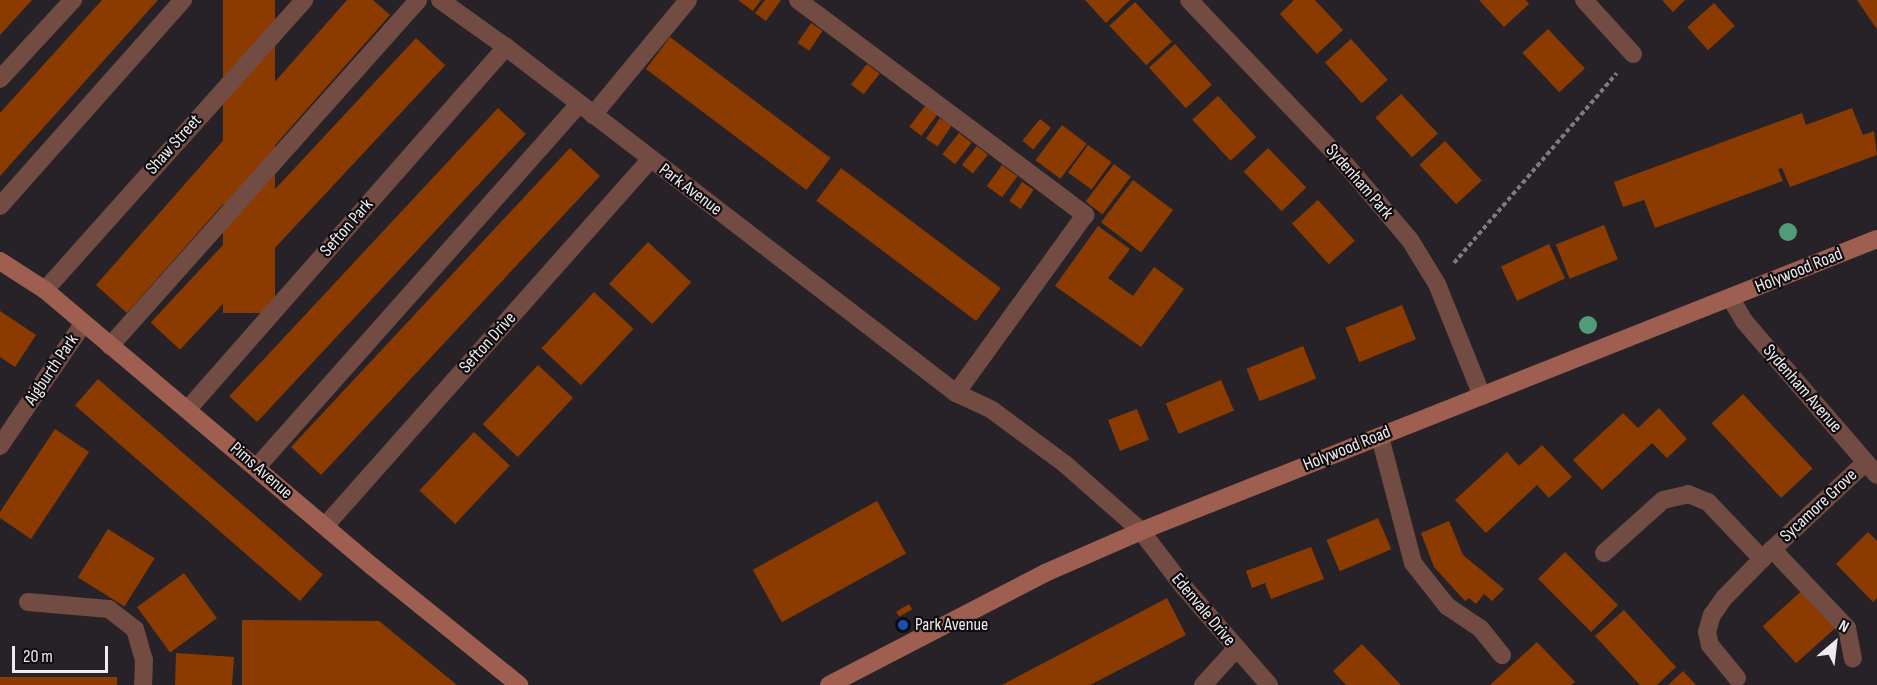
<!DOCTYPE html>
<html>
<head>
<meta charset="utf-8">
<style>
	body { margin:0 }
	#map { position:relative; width:1877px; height:685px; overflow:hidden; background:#272228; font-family:"Sofia Sans Condensed",sans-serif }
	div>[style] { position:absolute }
	.building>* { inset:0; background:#8c3b00; transform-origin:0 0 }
	.path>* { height:4px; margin-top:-2px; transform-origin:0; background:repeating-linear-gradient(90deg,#7e7a7f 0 4.5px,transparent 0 7.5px) }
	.lane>* { height:18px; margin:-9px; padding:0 9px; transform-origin:9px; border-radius:9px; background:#724b42 }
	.street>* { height:18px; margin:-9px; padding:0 9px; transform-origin:9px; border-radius:9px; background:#724b42 }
	.secondary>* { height:18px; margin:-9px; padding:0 9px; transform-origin:9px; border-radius:9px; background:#9e5f51 }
	.trees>* { width:18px; height:18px; margin:-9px; border-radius:50%; background:#509c79 }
	.dots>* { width:16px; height:16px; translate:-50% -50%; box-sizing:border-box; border:3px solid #0f0c0f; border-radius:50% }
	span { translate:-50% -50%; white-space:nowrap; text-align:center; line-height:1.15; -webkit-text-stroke:4.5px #0f0c0f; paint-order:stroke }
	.street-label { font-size:18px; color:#eeebef }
	.poi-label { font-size:18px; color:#eeebef }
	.left { translate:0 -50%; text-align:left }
	.north { position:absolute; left:1805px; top:613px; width:60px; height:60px; -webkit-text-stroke:4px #0f0c0f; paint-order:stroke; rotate:28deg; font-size:16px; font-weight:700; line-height:24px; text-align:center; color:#eeebef }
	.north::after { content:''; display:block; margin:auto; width:21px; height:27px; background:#eeebef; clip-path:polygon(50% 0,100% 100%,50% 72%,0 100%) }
	.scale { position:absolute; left:12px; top:646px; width:96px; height:27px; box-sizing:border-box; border:3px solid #eeebef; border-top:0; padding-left:8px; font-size:18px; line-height:21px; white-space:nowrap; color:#eeebef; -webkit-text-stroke:4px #0f0c0f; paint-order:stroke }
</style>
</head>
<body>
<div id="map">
	<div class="building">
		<i style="clip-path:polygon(0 0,32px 0,0 35px)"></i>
		<i style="clip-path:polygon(102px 0,158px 0,0 176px,0 113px)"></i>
		<i style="left:223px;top:0;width:52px;height:313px"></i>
		<i style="clip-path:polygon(347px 0,373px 0,390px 15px,127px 313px,96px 285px)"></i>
		<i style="clip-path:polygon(738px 0,761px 0,753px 11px)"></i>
		<i style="clip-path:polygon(765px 0,781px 0,766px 21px,755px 13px)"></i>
		<i style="clip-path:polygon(1085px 0,1130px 0,1106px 23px)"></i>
		<i style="clip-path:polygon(1294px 0,1315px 0,1343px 30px,1317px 54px,1280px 14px)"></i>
		<i style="clip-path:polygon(1479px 0,1526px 0,1529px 4px,1504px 27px)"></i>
		<i style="clip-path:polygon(1662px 0,1685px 0,1673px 12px)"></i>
		<i style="clip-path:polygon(1857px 0,1877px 0,1877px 29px,1874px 25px)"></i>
		<i style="left:1135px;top:2px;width:54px;height:35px;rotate:47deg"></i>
		<i style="left:1714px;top:3px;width:31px;height:36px;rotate:48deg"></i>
		<i style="left:811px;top:23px;width:14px;height:24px;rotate:34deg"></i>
		<i style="left:1548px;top:29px;width:54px;height:35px;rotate:47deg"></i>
		<i style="left:670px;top:37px;width:201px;height:40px;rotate:37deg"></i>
		<i style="left:416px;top:38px;width:40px;height:389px;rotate:43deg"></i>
		<i style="left:1351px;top:39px;width:55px;height:35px;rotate:48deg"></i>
		<i style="left:1175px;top:44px;width:55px;height:35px;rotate:48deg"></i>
		<i style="left:867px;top:64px;width:16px;height:26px;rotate:38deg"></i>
		<i style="left:1401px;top:94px;width:54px;height:35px;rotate:47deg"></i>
		<i style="left:1218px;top:96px;width:56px;height:35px;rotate:47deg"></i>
		<i style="left:925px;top:106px;width:15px;height:26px;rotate:37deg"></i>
		<i style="left:498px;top:108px;width:38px;height:394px;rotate:43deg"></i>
		<i style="clip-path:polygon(1852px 108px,1863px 135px,1874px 131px,1877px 155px,1790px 187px,1782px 168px,1778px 169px,1783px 181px,1655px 228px,1644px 200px,1623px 207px,1614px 182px,1802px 113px,1806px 125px)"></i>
		<i style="left:940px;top:118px;width:14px;height:25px;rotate:34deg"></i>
		<i style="left:1040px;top:119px;width:14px;height:28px;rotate:39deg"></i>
		<i style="left:1062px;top:125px;width:31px;height:44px;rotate:37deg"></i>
		<i style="left:959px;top:133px;width:16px;height:27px;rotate:38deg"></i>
		<i style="left:1445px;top:141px;width:54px;height:35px;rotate:47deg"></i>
		<i style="left:1088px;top:145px;width:29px;height:34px;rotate:36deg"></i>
		<i style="left:977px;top:146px;width:14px;height:24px;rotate:39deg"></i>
		<i style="left:570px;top:148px;width:41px;height:409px;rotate:43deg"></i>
		<i style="left:1268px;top:148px;width:55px;height:34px;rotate:46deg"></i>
		<i style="left:1114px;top:164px;width:21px;height:47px;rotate:37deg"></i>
		<i style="left:1002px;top:165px;width:19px;height:26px;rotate:36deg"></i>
		<i style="left:841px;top:168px;width:200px;height:41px;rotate:37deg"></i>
		<i style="left:1133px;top:180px;width:50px;height:53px;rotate:37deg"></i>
		<i style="left:1022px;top:182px;width:14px;height:23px;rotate:34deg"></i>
		<i style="left:1318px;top:200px;width:55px;height:35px;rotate:48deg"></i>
		<i style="left:1604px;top:225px;width:37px;height:52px;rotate:68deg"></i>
		<i style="clip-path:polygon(1098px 226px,1130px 249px,1108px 278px,1133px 296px,1154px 267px,1184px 289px,1141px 347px,1055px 286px)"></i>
		<i style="left:648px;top:242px;width:59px;height:57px;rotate:43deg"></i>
		<i style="left:1549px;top:244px;width:38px;height:53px;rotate:65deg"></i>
		<i style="left:594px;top:292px;width:54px;height:77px;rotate:43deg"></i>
		<i style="left:1402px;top:305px;width:37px;height:61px;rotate:68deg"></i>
		<i style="clip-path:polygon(0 311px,36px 335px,15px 367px,0 357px)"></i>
		<i style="left:1303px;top:346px;width:35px;height:61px;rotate:68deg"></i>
		<i style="left:538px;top:365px;width:48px;height:81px;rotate:43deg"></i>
		<i style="left:98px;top:379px;width:298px;height:35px;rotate:41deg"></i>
		<i style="left:1221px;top:380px;width:33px;height:60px;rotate:67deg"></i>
		<i style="left:1743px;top:394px;width:102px;height:43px;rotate:47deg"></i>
		<i style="clip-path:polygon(1659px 408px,1687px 439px,1667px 458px,1652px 443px,1602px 490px,1573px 460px,1623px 413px,1638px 428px)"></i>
		<i style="left:1137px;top:409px;width:33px;height:31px;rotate:69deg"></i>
		<i style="clip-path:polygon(55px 429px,89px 452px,31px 539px,0 518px,0 512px)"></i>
		<i style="left:474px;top:432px;width:49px;height:80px;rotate:43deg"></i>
		<i style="clip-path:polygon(1542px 445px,1572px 477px,1549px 498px,1537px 485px,1486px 533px,1455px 500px,1507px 452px,1519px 466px)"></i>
		<i style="left:877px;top:501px;width:60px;height:142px;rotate:61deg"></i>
		<i style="left:1378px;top:518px;width:34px;height:56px;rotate:67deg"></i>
		<i style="clip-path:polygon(1449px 521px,1463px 555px,1504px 589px,1492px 601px,1484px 594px,1476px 604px,1469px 598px,1465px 601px,1434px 567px,1421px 533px)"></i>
		<i style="left:108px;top:529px;width:55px;height:57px;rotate:32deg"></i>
		<i style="clip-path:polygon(1868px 532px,1877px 541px,1877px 598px,1873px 602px,1836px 564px)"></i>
		<i style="clip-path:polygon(1311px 547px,1324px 579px,1271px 599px,1265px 583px,1252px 588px,1246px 571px)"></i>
		<i style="left:1565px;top:552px;width:75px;height:38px;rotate:45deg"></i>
		<i style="left:184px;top:573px;width:56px;height:58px;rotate:54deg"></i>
		<i style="left:1805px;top:588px;width:50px;height:57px;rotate:48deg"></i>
		<i style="clip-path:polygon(1167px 598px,1186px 635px,1148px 655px,1090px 685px,1002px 685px)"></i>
		<i style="left:909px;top:604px;width:6px;height:15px;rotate:59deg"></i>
		<i style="clip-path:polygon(1624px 610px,1676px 667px,1657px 685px,1640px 685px,1595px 636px)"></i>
		<i style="clip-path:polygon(242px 620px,379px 621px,457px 685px,242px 685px)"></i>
		<i style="clip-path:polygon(1537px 642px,1575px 682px,1571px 685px,1490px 685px)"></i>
		<i style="clip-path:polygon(1362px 644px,1381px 664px,1401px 685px,1346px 685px,1333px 671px)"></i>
		<i style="clip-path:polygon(176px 653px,234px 657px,232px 685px,175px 685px)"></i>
		<i style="clip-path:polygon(1683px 671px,1696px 685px,1668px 685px)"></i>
		<i style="left:0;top:677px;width:117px;height:8px"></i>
	</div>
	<div class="path">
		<i style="left:1454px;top:263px;width:250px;rotate:-49.4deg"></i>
	</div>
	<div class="lane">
		<i style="left:798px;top:0;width:359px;rotate:36.8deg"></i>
		<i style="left:1085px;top:215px;width:220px;rotate:125.9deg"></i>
		<i style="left:593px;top:115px;width:149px;rotate:-50.4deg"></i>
		<i style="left:0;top:206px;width:276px;rotate:-48.4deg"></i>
		<i style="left:110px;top:346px;width:463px;rotate:-48.3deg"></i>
		<i style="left:1380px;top:437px;width:130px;rotate:75.3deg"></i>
		<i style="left:1413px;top:563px;width:55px;rotate:51.7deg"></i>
		<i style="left:1447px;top:606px;width:40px;rotate:34deg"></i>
		<i style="left:1480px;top:628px;width:35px;rotate:51deg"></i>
		<i style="left:256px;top:468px;width:487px;rotate:-48.4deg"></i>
		<i style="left:28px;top:602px;width:81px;rotate:4.9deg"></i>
		<i style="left:109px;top:609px;width:33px;rotate:38deg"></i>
		<i style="left:135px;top:629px;width:32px;rotate:74deg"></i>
		<i style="left:144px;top:660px;width:25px;rotate:92deg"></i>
		<i style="left:1203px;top:685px;width:49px;rotate:-47.5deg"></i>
	</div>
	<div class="street">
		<i style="left:440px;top:0;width:81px;rotate:35.5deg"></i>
		<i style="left:506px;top:47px;width:568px;rotate:37.56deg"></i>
		<i style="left:956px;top:393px;width:40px;rotate:25deg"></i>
		<i style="left:992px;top:410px;width:91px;rotate:36.5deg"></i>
		<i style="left:1065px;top:464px;width:101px;rotate:41.4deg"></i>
		<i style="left:1141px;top:531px;width:69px;rotate:52.6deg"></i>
		<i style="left:1183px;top:586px;width:131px;rotate:49deg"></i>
		<i style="left:1189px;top:0;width:229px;rotate:46.4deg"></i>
		<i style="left:1347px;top:166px;width:97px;rotate:49.6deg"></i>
		<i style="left:1410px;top:240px;width:52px;rotate:58.5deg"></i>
		<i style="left:1437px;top:284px;width:121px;rotate:68.1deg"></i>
		<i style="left:1584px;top:0;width:73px;rotate:47.8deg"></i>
		<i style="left:0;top:79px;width:108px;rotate:-47.3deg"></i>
		<i style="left:45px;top:290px;width:389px;rotate:-48.2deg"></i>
		<i style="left:1731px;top:299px;width:26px;rotate:59deg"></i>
		<i style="left:1744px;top:321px;width:203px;rotate:49.2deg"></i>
		<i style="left:188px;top:409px;width:482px;rotate:-48.7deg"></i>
		<i style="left:0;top:446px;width:148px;rotate:-55.8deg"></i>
		<i style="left:325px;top:526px;width:489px;rotate:-48.4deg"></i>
		<i style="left:1772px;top:549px;width:109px;rotate:46.5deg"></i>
		<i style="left:1847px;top:628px;width:31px;rotate:79deg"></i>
		<i style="left:1604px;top:553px;width:79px;rotate:-41.9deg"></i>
		<i style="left:1663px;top:500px;width:26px;rotate:-13deg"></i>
		<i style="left:1688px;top:494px;width:22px;rotate:22deg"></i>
		<i style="left:1708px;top:502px;width:79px;rotate:46.5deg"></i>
		<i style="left:1737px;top:678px;width:43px;rotate:-129.3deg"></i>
		<i style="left:1710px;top:645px;width:13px;rotate:-103deg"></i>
		<i style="left:1707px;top:632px;width:18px;rotate:-74deg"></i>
		<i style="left:1712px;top:615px;width:21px;rotate:-55deg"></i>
		<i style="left:1724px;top:598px;width:54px;rotate:-45.7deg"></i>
		<i style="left:1762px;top:559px;width:142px;rotate:-43deg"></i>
	</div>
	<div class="secondary">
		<i style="left:0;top:261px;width:54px;rotate:32.8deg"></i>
		<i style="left:45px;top:290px;width:429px;rotate:40.2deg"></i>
		<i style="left:373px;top:567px;width:188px;rotate:38.9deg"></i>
		<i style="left:829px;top:685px;width:243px;rotate:-27.4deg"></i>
		<i style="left:1045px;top:573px;width:105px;rotate:-23.6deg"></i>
		<i style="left:1141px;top:531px;width:792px;rotate:-21.64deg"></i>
	</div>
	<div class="trees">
		<i style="left:1788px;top:232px"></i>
		<i style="left:1588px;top:325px"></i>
	</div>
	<div class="dots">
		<i style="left:903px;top:625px;background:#1a4fb4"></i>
	</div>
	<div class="street-label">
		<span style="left:174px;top:145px;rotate:-48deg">Shaw Street</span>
		<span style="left:1359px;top:182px;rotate:49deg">Sydenham Park</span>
		<span style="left:690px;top:190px;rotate:37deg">Park Avenue</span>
		<span style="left:347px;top:228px;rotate:-49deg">Sefton Park</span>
		<span style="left:1799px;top:271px;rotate:-22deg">Holywood Road</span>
		<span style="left:488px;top:343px;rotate:-48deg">Sefton Drive</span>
		<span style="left:52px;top:370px;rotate:-56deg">Aigburth Park</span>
		<span style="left:1802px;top:389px;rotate:49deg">Sydenham Avenue</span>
		<span style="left:1347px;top:449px;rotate:-22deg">Holywood Road</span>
		<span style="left:261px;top:471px;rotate:41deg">Pims Avenue</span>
		<span style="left:1819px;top:506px;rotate:-43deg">Sycamore Grove</span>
		<span style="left:1203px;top:610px;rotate:50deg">Edenvale Drive</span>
	</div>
	<div class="poi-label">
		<span class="left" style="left:915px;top:625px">Park Avenue</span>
	</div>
	<div class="north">N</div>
	<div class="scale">20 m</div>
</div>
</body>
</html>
